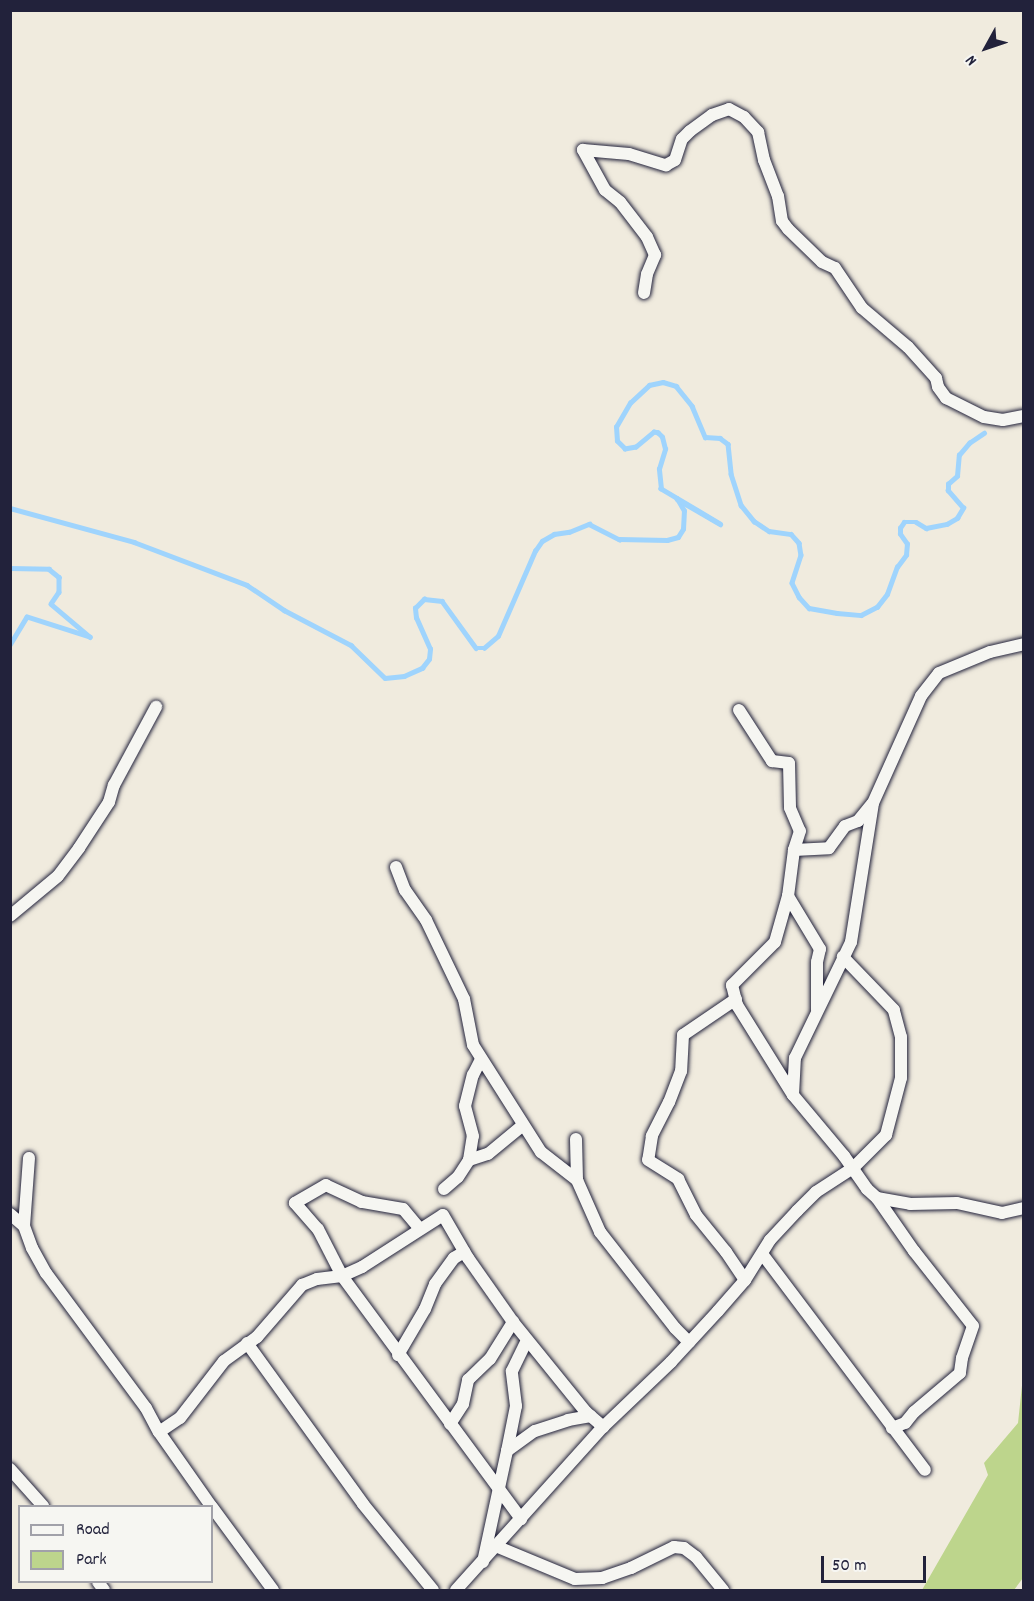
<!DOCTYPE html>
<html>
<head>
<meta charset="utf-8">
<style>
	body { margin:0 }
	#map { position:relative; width:1034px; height:1601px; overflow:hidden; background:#f0ebde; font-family:Dekko,sans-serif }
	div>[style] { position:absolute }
	.green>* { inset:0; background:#bdd58c }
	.stream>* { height:4.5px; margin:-2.25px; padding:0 2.25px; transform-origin:2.25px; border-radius:2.25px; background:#9fd4fd }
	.roads { filter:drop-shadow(0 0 2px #22223b) drop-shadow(0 0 2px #22223b) }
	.street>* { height:12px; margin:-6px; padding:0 6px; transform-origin:6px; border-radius:6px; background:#f6f6f2 }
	span { translate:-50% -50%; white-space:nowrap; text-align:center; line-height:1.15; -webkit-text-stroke:4.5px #f6f6f2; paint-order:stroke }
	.frame { position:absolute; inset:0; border:12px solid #22223b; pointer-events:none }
	.legend { position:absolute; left:18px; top:1505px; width:195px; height:78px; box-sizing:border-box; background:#f6f6f2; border:2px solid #a1a1a9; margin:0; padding:8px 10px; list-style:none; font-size:18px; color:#22223b }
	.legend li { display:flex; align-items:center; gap:12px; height:30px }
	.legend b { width:30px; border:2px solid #a1a1a9 }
	.north { position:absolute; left:956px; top:18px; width:60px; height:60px; -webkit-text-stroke:4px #f6f6f2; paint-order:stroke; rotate:230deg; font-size:16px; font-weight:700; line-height:24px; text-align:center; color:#22223b }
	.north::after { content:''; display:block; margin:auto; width:21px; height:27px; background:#22223b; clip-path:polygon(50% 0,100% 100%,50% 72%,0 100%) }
	.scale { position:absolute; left:821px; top:1556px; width:105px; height:27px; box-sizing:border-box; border:3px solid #22223b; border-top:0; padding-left:8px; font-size:18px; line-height:21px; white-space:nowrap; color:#22223b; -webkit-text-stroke:4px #f6f6f2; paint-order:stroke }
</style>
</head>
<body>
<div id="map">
	<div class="green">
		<i style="clip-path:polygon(1023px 1376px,1023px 1578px,1014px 1590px,922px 1590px,988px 1475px,984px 1463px,1018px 1423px)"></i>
	</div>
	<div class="stream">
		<i style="left:10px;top:508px;width:129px;rotate:15.3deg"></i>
		<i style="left:134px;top:542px;width:121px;rotate:20.8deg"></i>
		<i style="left:247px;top:585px;width:45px;rotate:34deg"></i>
		<i style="left:284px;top:610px;width:76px;rotate:27.6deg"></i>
		<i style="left:351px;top:645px;width:47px;rotate:44.1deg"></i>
		<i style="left:385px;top:678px;width:19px;rotate:-6deg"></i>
		<i style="left:404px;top:676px;width:20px;rotate:-24deg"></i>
		<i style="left:422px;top:668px;width:11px;rotate:-52deg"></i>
		<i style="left:429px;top:659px;width:10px;rotate:-84deg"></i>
		<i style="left:430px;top:649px;width:34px;rotate:-114deg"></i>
		<i style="left:416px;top:618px;width:10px;rotate:-96deg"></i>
		<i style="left:415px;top:608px;width:13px;rotate:-45deg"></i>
		<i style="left:424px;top:599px;width:18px;rotate:6deg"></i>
		<i style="left:442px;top:601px;width:58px;rotate:54.1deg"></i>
		<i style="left:476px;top:648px;width:8px"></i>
		<i style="left:484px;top:648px;width:18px;rotate:-41deg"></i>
		<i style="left:498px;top:636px;width:93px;rotate:-66.5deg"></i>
		<i style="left:535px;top:551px;width:12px;rotate:-55deg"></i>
		<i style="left:542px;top:541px;width:14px;rotate:-30deg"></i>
		<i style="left:554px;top:534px;width:15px;rotate:-8deg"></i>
		<i style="left:569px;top:532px;width:22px;rotate:-22deg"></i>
		<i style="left:589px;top:524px;width:34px;rotate:27deg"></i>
		<i style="left:619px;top:539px;width:48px;rotate:1.2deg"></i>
		<i style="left:667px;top:540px;width:11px;rotate:-15deg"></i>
		<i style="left:678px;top:537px;width:9px;rotate:-58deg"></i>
		<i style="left:683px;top:529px;width:18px;rotate:-87deg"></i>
		<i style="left:684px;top:511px;width:14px;rotate:-120deg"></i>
		<i style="left:677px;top:499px;width:50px;rotate:30.2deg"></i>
		<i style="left:720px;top:524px;width:69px;rotate:-149.3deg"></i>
		<i style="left:661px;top:489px;width:20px;rotate:-96deg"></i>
		<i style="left:659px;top:469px;width:21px;rotate:-73deg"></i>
		<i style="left:665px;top:449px;width:12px;rotate:-104deg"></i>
		<i style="left:662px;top:437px;width:6px;rotate:-135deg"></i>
		<i style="left:658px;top:433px;width:4px;rotate:-166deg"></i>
		<i style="left:654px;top:432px;width:23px;rotate:140deg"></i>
		<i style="left:636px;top:447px;width:11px;rotate:170deg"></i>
		<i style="left:625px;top:449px;width:11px;rotate:-135deg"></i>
		<i style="left:617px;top:441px;width:14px;rotate:-94deg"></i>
		<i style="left:616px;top:427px;width:28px;rotate:-60deg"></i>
		<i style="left:630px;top:403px;width:26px;rotate:-43deg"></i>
		<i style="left:649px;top:385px;width:14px;rotate:-12deg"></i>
		<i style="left:663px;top:382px;width:14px;rotate:17deg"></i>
		<i style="left:676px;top:386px;width:26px;rotate:51deg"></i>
		<i style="left:692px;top:406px;width:34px;rotate:67deg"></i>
		<i style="left:705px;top:437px;width:15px;rotate:4deg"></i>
		<i style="left:720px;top:438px;width:10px;rotate:37deg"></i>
		<i style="left:728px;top:444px;width:30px;rotate:84deg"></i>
		<i style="left:731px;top:474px;width:33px;rotate:72deg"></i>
		<i style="left:741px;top:505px;width:21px;rotate:51deg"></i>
		<i style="left:754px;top:521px;width:18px;rotate:34deg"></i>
		<i style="left:769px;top:531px;width:22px;rotate:8deg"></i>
		<i style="left:791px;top:534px;width:12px;rotate:48deg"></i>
		<i style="left:799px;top:543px;width:12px;rotate:81deg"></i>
		<i style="left:801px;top:555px;width:29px;rotate:108deg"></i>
		<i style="left:792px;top:583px;width:16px;rotate:63deg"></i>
		<i style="left:799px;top:597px;width:15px;rotate:48deg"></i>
		<i style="left:809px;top:608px;width:28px;rotate:10deg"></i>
		<i style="left:837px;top:613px;width:24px;rotate:5deg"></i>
		<i style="left:861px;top:615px;width:18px;rotate:-27deg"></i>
		<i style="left:877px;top:607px;width:16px;rotate:-52deg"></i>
		<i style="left:887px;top:594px;width:29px;rotate:-70deg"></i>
		<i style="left:897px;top:567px;width:15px;rotate:-53deg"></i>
		<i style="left:906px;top:555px;width:11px;rotate:-85deg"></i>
		<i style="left:907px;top:544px;width:12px;rotate:-125deg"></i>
		<i style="left:900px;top:534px;width:6px;rotate:-90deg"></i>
		<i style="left:900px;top:528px;width:7px;rotate:-56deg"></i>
		<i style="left:904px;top:522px;width:12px"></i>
		<i style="left:916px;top:522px;width:12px;rotate:31deg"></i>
		<i style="left:926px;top:528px;width:21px;rotate:-11deg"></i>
		<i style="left:947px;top:524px;width:12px;rotate:-31deg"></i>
		<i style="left:957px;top:518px;width:12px;rotate:-59deg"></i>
		<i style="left:963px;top:508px;width:23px;rotate:-131deg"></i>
		<i style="left:948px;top:491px;width:7px;rotate:-90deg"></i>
		<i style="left:948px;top:484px;width:12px;rotate:-42deg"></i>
		<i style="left:957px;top:476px;width:21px;rotate:-85deg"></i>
		<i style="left:959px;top:455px;width:16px;rotate:-50deg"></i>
		<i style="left:969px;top:443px;width:18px;rotate:-34deg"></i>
		<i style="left:10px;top:568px;width:39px;rotate:1deg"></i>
		<i style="left:49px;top:569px;width:13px;rotate:39deg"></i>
		<i style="left:59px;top:577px;width:15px;rotate:90deg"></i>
		<i style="left:59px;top:592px;width:14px;rotate:124deg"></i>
		<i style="left:51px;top:604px;width:51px;rotate:40.2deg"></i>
		<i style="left:90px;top:637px;width:66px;rotate:-162.4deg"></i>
		<i style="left:27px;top:617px;width:33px;rotate:121deg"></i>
	</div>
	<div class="roads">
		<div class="street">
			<i style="left:644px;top:293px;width:19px;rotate:-81deg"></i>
			<i style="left:647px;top:274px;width:21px;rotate:-67deg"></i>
			<i style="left:655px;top:255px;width:20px;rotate:-114deg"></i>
			<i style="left:647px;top:237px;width:44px;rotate:-127.6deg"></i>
			<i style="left:620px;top:202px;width:19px;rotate:-141deg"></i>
			<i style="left:605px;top:190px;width:46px;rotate:-118.8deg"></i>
			<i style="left:583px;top:150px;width:46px;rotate:5deg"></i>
			<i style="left:629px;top:154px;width:39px;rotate:17deg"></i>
			<i style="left:666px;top:165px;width:10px;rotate:-29deg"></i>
			<i style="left:675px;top:160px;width:22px;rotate:-72deg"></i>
			<i style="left:682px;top:139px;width:11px;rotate:-45deg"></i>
			<i style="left:690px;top:131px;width:27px;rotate:-36deg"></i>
			<i style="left:712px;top:115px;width:18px;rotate:-19deg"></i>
			<i style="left:729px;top:109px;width:17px;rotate:28deg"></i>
			<i style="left:744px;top:117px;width:21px;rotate:47deg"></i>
			<i style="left:758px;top:132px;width:29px;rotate:78deg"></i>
			<i style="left:764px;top:160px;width:39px;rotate:69deg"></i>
			<i style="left:778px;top:196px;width:25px;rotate:81deg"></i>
			<i style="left:782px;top:221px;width:10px;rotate:53deg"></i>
			<i style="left:788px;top:229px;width:47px;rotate:44.1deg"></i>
			<i style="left:822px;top:262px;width:14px;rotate:25deg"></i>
			<i style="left:835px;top:268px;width:48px;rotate:56deg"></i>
			<i style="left:862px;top:308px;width:60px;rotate:40.3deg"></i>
			<i style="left:908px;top:347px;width:42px;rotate:47.9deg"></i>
			<i style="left:936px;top:378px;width:9px;rotate:77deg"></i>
			<i style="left:938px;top:387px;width:14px;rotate:54deg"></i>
			<i style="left:946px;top:398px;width:42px;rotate:26.6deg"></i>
			<i style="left:984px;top:417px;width:19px;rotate:9deg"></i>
			<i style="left:1003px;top:420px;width:21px;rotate:-11deg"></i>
			<i style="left:739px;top:710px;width:61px;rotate:57.1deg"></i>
			<i style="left:772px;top:761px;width:17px;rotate:7deg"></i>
			<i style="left:789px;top:763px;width:45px;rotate:88.7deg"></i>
			<i style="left:790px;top:808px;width:25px;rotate:67deg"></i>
			<i style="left:800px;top:831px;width:20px;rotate:108deg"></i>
			<i style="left:794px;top:850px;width:46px;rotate:97.4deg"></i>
			<i style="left:788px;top:896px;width:62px;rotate:58.9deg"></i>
			<i style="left:820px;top:949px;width:13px;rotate:103deg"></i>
			<i style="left:817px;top:962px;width:48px;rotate:90deg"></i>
			<i style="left:794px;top:850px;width:35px;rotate:-3deg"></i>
			<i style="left:829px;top:848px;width:27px;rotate:-54deg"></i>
			<i style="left:845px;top:826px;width:14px;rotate:-21deg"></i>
			<i style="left:858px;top:821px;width:22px;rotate:-51deg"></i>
			<i style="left:396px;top:867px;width:25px;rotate:69deg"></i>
			<i style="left:405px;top:890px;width:37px;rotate:55deg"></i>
			<i style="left:426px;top:920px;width:88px;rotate:64.3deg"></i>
			<i style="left:464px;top:999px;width:47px;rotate:78.9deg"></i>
			<i style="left:473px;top:1045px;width:127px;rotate:57.6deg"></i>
			<i style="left:541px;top:1152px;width:46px;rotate:37.9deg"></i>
			<i style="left:788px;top:896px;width:48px;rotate:105.8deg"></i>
			<i style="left:775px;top:942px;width:61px;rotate:135deg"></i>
			<i style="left:732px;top:985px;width:21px;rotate:76deg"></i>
			<i style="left:737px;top:1005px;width:106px;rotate:58.1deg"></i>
			<i style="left:793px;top:1095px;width:80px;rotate:50.1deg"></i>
			<i style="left:844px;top:1156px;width:40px;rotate:55.1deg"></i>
			<i style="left:867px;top:1189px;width:13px;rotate:42deg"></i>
			<i style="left:877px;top:1198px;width:65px;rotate:55.1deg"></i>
			<i style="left:914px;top:1251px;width:95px;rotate:51.8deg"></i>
			<i style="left:973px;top:1326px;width:34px;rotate:109deg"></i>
			<i style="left:962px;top:1358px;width:15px;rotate:98deg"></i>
			<i style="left:960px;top:1373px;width:60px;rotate:139.7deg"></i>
			<i style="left:914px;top:1412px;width:14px;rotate:129deg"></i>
			<i style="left:905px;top:1423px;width:14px;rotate:159deg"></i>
			<i style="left:10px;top:916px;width:62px;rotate:-39.8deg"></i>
			<i style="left:58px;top:876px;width:35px;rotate:-53deg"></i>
			<i style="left:79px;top:848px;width:55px;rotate:-56.9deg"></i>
			<i style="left:109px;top:802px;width:18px;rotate:-74deg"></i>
			<i style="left:114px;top:785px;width:89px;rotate:-61.7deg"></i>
			<i style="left:736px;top:999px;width:64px;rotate:145.8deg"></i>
			<i style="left:683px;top:1035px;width:36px;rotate:93deg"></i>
			<i style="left:681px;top:1071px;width:33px;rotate:111deg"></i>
			<i style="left:669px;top:1102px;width:38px;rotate:117deg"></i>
			<i style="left:652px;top:1136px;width:24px;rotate:99deg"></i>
			<i style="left:648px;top:1160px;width:36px;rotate:32deg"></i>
			<i style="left:678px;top:1179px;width:40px;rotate:63.4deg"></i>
			<i style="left:696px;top:1215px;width:48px;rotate:51deg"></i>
			<i style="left:726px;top:1252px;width:34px;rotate:56deg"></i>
			<i style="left:793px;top:1095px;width:37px;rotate:-87deg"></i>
			<i style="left:795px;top:1058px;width:129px;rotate:-64.2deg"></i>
			<i style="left:851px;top:942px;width:141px;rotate:-81deg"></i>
			<i style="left:873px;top:803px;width:117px;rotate:-65.8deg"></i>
			<i style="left:921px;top:696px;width:29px;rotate:-52deg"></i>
			<i style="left:939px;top:673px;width:55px;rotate:-22.4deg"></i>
			<i style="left:990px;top:652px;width:35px;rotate:-13deg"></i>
			<i style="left:576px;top:1139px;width:41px;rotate:88.6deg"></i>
			<i style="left:577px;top:1180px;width:57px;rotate:66.1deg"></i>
			<i style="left:600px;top:1232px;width:122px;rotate:52deg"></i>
			<i style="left:675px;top:1328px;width:20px;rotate:45deg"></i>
			<i style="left:29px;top:1158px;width:68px;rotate:94.2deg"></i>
			<i style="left:24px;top:1226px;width:23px;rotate:70deg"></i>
			<i style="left:32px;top:1248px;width:29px;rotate:61deg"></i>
			<i style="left:46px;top:1273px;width:168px;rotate:53.5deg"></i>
			<i style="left:146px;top:1408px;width:27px;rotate:62deg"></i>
			<i style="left:159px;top:1432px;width:90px;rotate:54.9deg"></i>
			<i style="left:469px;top:1160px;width:24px;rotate:-81deg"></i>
			<i style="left:473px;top:1136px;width:31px;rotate:-105deg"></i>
			<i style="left:465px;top:1106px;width:32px;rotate:-76deg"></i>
			<i style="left:473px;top:1075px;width:18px;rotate:-63deg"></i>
			<i style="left:444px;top:1189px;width:18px;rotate:-41deg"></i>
			<i style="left:458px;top:1177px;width:20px;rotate:-57deg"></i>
			<i style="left:469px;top:1160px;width:20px;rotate:-18deg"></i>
			<i style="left:488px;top:1154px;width:45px;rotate:-39.6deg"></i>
			<i style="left:877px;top:1198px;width:34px;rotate:10deg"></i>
			<i style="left:910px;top:1204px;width:47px;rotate:-1.2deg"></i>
			<i style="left:957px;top:1203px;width:46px;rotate:12.5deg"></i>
			<i style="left:1002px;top:1213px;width:23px;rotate:-13deg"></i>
			<i style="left:10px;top:1214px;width:18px;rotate:41deg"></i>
			<i style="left:420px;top:1229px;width:26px;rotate:-130deg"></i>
			<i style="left:403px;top:1209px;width:42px;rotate:-170.3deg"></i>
			<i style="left:362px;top:1202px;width:40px;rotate:-155deg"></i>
			<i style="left:326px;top:1185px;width:36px;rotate:150deg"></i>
			<i style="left:295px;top:1203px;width:35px;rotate:49deg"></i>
			<i style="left:318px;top:1229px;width:53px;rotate:62.9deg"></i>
			<i style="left:342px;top:1276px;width:302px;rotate:53.6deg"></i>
			<i style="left:763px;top:1255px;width:269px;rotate:53deg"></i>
			<i style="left:247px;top:1343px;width:198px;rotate:54.2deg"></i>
			<i style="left:363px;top:1504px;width:111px;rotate:50.9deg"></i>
			<i style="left:398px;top:1355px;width:53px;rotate:-59.6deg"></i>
			<i style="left:425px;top:1309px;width:27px;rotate:-68deg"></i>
			<i style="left:435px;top:1284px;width:32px;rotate:-54deg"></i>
			<i style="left:454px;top:1258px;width:12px;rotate:-31deg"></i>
			<i style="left:450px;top:1424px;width:24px;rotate:-57deg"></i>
			<i style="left:463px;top:1404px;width:25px;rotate:-78deg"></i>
			<i style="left:468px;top:1380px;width:30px;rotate:-44deg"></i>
			<i style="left:490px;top:1359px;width:44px;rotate:-58.1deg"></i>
			<i style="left:159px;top:1432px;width:25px;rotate:-34deg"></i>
			<i style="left:180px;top:1418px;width:72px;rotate:-52.3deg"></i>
			<i style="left:224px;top:1361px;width:41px;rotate:-36deg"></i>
			<i style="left:257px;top:1337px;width:69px;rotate:-49.1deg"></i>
			<i style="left:302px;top:1285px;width:16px;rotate:-22deg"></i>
			<i style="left:317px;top:1279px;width:25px;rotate:-7deg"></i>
			<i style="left:342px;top:1276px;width:22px;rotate:-24deg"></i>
			<i style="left:362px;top:1267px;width:96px;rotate:-32.7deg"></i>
			<i style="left:443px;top:1215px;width:50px;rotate:59.8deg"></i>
			<i style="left:468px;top:1258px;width:78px;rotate:54.9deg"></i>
			<i style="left:513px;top:1322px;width:116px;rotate:51deg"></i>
			<i style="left:586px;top:1412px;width:23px;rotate:41deg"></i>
			<i style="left:507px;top:1451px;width:46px;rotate:-78.7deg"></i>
			<i style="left:516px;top:1406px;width:35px;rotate:-97deg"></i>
			<i style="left:512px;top:1371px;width:34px;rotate:-64deg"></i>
			<i style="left:10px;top:1469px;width:50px;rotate:48.3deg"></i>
			<i style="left:212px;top:1507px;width:103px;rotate:53.7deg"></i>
			<i style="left:498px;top:1547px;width:83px;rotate:22.6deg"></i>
			<i style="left:575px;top:1579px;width:27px;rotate:-2deg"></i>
			<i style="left:602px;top:1578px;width:31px;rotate:-19deg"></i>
			<i style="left:631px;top:1568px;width:48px;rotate:-26deg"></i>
			<i style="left:674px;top:1547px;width:10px;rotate:6deg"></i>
			<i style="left:684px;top:1548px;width:15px;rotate:37deg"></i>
			<i style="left:696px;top:1557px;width:43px;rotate:50.7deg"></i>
			<i style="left:483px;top:1562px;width:114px;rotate:-77.8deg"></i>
			<i style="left:507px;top:1451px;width:34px;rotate:-36deg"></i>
			<i style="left:535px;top:1431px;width:35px;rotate:-18deg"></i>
			<i style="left:568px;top:1420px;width:23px;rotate:-10deg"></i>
			<i style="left:98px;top:1582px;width:10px;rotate:53deg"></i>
			<i style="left:456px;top:1590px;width:219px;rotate:-48deg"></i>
			<i style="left:603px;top:1427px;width:94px;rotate:-43.7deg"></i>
			<i style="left:671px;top:1362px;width:69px;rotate:-47.3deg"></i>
			<i style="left:718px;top:1311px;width:41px;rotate:-48.9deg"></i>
			<i style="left:745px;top:1280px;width:47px;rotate:-58deg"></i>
			<i style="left:770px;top:1240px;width:40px;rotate:-47deg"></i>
			<i style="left:797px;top:1211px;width:27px;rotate:-45deg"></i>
			<i style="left:816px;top:1192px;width:44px;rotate:-33deg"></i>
			<i style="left:853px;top:1168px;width:47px;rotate:-45deg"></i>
			<i style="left:886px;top:1135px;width:59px;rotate:-75.3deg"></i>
			<i style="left:901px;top:1078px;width:41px;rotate:-90deg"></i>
			<i style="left:901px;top:1037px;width:28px;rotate:-105deg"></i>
			<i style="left:894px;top:1010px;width:74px;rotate:-133.9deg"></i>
		</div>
	</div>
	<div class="frame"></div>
	<ul class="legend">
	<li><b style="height:8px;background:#f6f6f2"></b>Road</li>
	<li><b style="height:16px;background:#bdd58c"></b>Park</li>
	</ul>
	<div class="north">N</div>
	<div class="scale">50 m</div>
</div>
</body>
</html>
